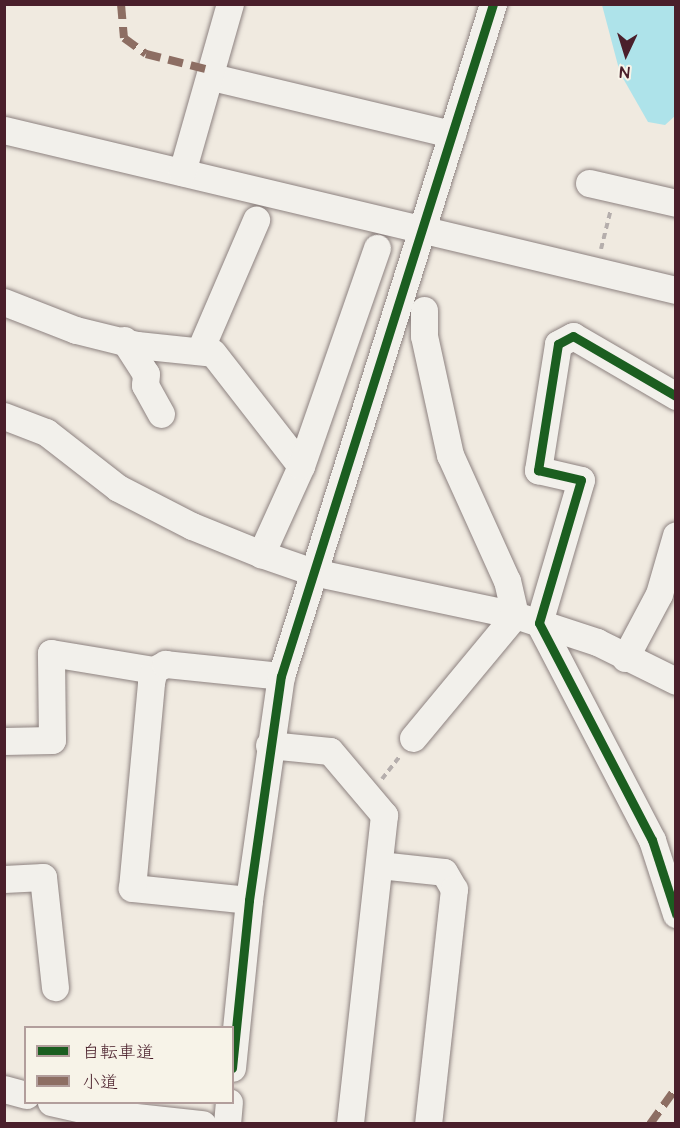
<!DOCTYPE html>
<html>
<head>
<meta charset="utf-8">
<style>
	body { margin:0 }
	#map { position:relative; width:680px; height:1128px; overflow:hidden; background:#f0eae0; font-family:"Architects Daughter","Klee One",sans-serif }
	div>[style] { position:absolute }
	.water>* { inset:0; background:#aee3ea }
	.path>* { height:4px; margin-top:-2px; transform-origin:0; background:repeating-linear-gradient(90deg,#b5aeac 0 6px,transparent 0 10.5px) }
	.roads { filter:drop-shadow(0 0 2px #8d8280) drop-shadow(0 0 2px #8d8280) }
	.minor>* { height:27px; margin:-13.5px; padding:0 13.5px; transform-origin:13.5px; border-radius:13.5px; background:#f2f0eb }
	.quiet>* { height:8px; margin-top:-4px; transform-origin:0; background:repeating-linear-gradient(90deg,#8d6e63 0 15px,transparent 0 23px) }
	.cycleway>* { height:9px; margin:-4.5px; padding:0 4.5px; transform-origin:4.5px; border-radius:4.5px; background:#1b5e20 }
	span { translate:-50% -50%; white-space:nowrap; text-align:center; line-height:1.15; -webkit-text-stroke:4.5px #f7f3e8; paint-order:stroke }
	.frame { position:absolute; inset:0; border:6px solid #4a1f2b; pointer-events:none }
	.legend { position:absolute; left:24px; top:1026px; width:210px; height:78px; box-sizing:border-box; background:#f7f3e8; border:2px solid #b29e9c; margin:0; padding:8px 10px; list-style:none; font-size:18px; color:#4a1f2b }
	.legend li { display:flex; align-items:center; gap:12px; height:30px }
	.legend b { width:30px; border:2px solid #b29e9c }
	.north { position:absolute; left:596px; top:24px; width:60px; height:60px; -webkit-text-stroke:4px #f7f3e8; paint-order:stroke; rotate:184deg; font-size:16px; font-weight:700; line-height:24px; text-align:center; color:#4a1f2b }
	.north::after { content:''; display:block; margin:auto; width:21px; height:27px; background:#4a1f2b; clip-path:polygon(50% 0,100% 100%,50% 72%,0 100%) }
</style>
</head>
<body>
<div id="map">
	<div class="water">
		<i style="clip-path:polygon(602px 5px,675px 5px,675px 116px,665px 125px,648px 122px,620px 73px)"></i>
	</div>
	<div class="path">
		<i style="left:601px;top:249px;width:38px;rotate:-76deg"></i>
		<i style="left:382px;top:779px;width:28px;rotate:-52deg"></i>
	</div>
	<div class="roads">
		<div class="minor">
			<i style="left:212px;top:77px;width:247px;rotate:13.4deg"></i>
			<i style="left:4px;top:130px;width:691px;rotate:13.39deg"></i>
			<i style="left:182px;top:172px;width:175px;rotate:-74.1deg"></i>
			<i style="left:589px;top:183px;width:89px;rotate:12.9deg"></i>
			<i style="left:4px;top:302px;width:77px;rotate:21.3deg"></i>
			<i style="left:76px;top:330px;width:63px;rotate:13.8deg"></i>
			<i style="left:137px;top:345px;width:76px;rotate:6deg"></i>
			<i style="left:213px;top:353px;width:143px;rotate:52.1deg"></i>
			<i style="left:301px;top:466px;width:97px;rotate:114.4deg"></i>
			<i style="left:124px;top:340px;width:40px;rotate:57.1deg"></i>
			<i style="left:146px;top:374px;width:11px;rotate:95deg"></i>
			<i style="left:145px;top:385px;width:33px;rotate:61deg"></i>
			<i style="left:200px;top:350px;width:142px;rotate:-66.7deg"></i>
			<i style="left:676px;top:396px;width:119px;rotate:-149.8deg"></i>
			<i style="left:573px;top:336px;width:17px;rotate:152deg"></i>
			<i style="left:558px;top:344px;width:128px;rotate:99deg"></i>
			<i style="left:538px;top:470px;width:44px;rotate:13.1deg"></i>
			<i style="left:581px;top:480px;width:149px;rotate:106.4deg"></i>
			<i style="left:539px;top:623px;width:245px;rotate:62.5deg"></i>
			<i style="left:652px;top:840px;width:78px;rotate:72deg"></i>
			<i style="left:4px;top:416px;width:45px;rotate:20.9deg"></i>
			<i style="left:46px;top:432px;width:91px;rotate:37.9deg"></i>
			<i style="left:118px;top:488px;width:83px;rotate:27.2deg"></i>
			<i style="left:192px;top:526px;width:74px;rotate:22.1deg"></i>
			<i style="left:261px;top:554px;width:55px;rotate:19.1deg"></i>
			<i style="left:313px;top:572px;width:207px;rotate:12deg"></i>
			<i style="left:515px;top:615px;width:86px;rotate:18.2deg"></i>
			<i style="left:597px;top:642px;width:88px;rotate:26.3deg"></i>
			<i style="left:301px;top:466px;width:231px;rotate:-70.8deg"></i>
			<i style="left:625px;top:658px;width:72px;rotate:-62deg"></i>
			<i style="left:659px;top:594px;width:61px;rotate:-73.9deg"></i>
			<i style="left:413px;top:738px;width:160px;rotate:-50.3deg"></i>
			<i style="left:515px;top:615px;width:35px;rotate:-103deg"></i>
			<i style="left:507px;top:581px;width:138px;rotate:-114.3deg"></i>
			<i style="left:450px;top:455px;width:122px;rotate:-102.3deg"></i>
			<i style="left:424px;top:336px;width:26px;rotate:-90deg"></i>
			<i style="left:4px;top:741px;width:48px;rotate:-1.2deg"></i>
			<i style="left:52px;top:740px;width:87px;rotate:-90.7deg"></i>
			<i style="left:51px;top:653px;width:104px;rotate:9.4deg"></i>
			<i style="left:269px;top:745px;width:61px;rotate:5.6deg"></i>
			<i style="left:330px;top:751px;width:84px;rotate:49.8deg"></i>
			<i style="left:384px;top:815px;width:311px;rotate:96.3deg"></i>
			<i style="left:379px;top:865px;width:65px;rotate:6.1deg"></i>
			<i style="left:444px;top:872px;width:20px;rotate:60deg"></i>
			<i style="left:454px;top:889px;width:236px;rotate:96.3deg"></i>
			<i style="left:4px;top:879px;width:39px;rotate:-3deg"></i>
			<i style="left:43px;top:877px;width:111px;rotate:83.8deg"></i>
			<i style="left:249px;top:900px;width:118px;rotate:-174.1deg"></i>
			<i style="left:132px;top:888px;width:207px;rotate:-84.7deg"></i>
			<i style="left:151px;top:682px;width:12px;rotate:-76deg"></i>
			<i style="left:154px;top:670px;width:13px;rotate:-29deg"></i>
			<i style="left:165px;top:664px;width:117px;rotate:5.9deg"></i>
			<i style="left:232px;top:1068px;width:169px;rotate:-84.2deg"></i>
			<i style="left:249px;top:900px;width:226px;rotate:-81.9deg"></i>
			<i style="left:281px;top:676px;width:705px;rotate:-72.49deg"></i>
			<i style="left:4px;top:1089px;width:23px;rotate:15deg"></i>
			<i style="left:51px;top:1102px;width:49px;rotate:12.9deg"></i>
			<i style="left:99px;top:1113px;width:104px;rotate:6.1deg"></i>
			<i style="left:227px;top:1124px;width:22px;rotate:-85deg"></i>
		</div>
	</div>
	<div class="quiet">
		<i style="left:121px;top:4px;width:34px;rotate:85deg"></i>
		<i style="left:124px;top:38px;width:27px;rotate:36deg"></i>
		<i style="left:146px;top:54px;width:69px;rotate:14.2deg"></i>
		<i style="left:650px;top:1124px;width:44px;rotate:-54.2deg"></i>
	</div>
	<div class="cycleway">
		<i style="left:676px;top:396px;width:119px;rotate:-149.8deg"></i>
		<i style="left:573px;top:336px;width:17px;rotate:152deg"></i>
		<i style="left:558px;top:344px;width:128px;rotate:99deg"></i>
		<i style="left:538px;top:470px;width:44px;rotate:13.1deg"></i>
		<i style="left:581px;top:480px;width:149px;rotate:106.4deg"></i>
		<i style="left:539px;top:623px;width:245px;rotate:62.5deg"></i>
		<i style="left:652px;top:840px;width:78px;rotate:72deg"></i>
		<i style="left:232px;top:1068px;width:169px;rotate:-84.2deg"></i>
		<i style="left:249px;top:900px;width:226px;rotate:-81.9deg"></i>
		<i style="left:281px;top:676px;width:705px;rotate:-72.49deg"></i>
	</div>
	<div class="frame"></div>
	<ul class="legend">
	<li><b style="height:8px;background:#1b5e20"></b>自転車道</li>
	<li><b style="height:8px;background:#8d6e63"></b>小道</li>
	</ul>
	<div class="north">N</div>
</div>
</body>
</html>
